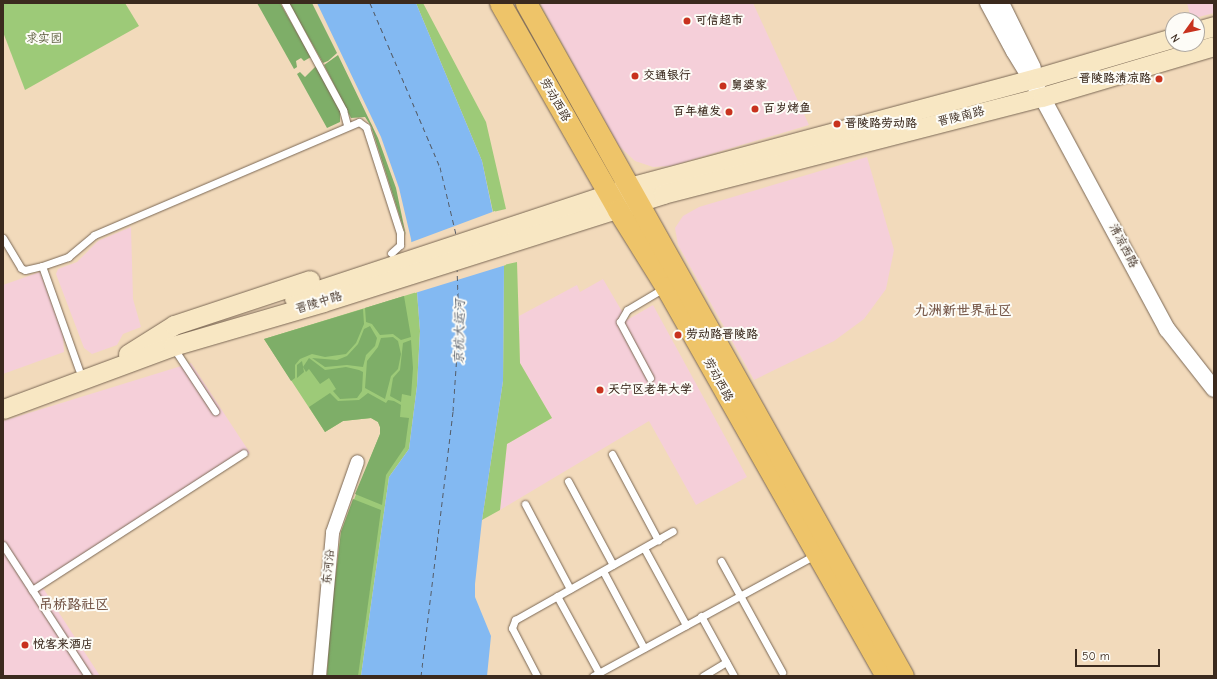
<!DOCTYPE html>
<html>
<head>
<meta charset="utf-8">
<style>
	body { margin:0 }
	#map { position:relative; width:1217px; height:679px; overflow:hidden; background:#f2dabb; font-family:"Comic Neue","LXGW WenKai TC",sans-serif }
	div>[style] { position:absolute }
	.built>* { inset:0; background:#f5cfd9 }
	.green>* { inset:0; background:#9dca78 }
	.forest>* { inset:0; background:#7eae68 }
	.water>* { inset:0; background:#83b9f2 }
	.pier>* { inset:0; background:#f2dabb }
	.ferry>* { height:1px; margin-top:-0.5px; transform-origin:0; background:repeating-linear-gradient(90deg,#545c68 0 5px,transparent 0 9px) }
	.roads { filter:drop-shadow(0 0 1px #7b6855) drop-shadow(0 0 1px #7b6855) }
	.service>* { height:7px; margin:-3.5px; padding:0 3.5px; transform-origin:3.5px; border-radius:3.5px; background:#fff }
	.minor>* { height:13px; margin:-6.5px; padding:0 6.5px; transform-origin:6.5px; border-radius:6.5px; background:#fff }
	.tertiary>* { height:16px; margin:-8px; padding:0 8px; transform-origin:8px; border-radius:8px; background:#fff }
	.secondary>* { height:19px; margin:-9.5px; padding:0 9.5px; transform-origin:9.5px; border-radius:9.5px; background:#f8e7c3 }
	.primary>* { height:21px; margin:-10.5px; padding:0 10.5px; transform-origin:10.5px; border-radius:10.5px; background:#eec469 }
	.dots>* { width:11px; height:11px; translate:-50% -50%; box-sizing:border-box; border:2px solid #fdfcf7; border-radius:50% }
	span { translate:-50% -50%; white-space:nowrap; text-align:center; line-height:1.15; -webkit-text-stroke:4px #fdfcf7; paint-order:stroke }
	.poi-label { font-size:12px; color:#3b2a1e; font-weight:700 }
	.left { translate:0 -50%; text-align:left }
	.right { translate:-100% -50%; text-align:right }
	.park-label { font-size:12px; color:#585a39 }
	.street-label { font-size:12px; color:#3b2a1e }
	.water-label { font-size:13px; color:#545c68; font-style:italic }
	.quarter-label { font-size:14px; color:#765748; font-weight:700 }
	.frame { position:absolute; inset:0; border:4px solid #3b2a1e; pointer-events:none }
	.north { position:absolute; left:1165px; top:12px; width:40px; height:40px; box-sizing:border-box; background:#fdfcf7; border:1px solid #afa8a0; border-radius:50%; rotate:237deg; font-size:11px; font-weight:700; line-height:16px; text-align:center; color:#3b2a1e }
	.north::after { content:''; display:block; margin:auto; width:14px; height:18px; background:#c8321e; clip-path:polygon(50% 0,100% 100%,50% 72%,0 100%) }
	.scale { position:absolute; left:1075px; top:649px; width:85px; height:18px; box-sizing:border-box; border:2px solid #3b2a1e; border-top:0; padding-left:5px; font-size:12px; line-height:14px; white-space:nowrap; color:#3b2a1e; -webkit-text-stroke:3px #fdfcf7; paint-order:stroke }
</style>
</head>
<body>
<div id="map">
	<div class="built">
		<i style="clip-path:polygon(540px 3px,753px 3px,809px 125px,671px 166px,653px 167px,635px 161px,618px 145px)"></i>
		<i style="clip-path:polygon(1187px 3px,1214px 3px,1214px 13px,1191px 19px)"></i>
		<i style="clip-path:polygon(867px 157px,894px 250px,886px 289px,864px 319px,834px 341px,754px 380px,678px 245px,675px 228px,683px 216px,699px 207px)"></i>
		<i style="clip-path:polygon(131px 227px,133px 299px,141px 327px,123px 334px,117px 345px,92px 354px,84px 348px,56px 274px,58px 269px,77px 262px,98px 241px)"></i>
		<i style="clip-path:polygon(40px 272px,63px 335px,64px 352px,3px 374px,3px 285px)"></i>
		<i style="clip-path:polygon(603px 279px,627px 320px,653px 305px,747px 477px,696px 505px,649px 421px,500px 510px,507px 444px,552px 418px,520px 363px,519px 316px,577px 285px,580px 292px)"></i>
		<i style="clip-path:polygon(191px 363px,250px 453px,43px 588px,100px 676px,3px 676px,3px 421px)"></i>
	</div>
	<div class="green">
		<i style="clip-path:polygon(3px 3px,125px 3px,139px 26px,25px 90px,3px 32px)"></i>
		<i style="clip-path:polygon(416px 3px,423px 3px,486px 122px,506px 209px,493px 212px,482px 161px)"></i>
		<i style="clip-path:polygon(517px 262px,520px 363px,552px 418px,507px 444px,500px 510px,482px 520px,503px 381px,504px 265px)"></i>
		<i style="clip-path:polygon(417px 292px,420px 331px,417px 386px,409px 449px,389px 477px,361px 676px,327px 676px,341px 532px,380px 434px,380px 427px,378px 422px,371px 418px,343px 421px,325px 432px,264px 339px)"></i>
	</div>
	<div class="forest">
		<i style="clip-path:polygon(257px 3px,280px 3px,311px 57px,304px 61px,301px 58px,296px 61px,297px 67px,294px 69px)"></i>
		<i style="clip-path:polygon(289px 3px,312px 3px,337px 53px,328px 61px,323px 63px)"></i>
		<i style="clip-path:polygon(338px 55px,378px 138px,396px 188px,406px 236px,371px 126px,365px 117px,351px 118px,324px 65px)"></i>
		<i style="clip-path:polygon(316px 66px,340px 109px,340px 122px,327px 128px,297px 74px,300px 72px,305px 77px)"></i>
		<i style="clip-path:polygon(404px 296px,411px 337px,401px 340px,393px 334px,380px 335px,372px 324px,366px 322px,365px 308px)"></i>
		<i style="clip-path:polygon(363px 309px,364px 324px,356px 343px,346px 354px,325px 357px,312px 354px,300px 359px,295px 365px,295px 378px,291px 381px,264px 339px)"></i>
		<i style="clip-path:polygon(370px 326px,377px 338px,375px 346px,366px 355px,363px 367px,347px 365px,325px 367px,312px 358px,337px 360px,347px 356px,358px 344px,364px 329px)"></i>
		<i style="clip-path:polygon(393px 337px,398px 341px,401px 354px,398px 369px,391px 376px,385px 399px,365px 388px,367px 361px,378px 347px,381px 338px)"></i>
		<i style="clip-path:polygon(411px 340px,413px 368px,411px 396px,402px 394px,401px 402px,390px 396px,393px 378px,400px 370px,403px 343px)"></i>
		<i style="clip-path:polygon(309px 358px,325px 370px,346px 367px,359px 370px,363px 372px,362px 391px,357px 398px,340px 399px,333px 391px,336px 389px,329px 378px,320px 384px,309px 369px,306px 372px,303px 367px)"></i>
		<i style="clip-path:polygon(302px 361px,304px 372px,297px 378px,297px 365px)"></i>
		<i style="clip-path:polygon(330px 393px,338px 401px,359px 400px,368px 393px,386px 403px,388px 400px,394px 401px,401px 405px,400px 417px,409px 418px,405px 447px,386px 475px,382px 505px,355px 494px,380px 434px,380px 427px,378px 422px,371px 418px,343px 421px,325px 432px,309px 407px)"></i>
		<i style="clip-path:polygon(353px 499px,381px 510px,358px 676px,327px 676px,330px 621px,341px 532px)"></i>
	</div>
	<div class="water">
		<i style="clip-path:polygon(317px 3px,416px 3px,482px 161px,504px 266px,503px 381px,482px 520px,475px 584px,475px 597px,491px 636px,487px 676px,361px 676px,389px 477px,409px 449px,417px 386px,420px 331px,417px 292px,411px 239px,399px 188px,381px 137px)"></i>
	</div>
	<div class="pier">
		<i style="clip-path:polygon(495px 211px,506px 265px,415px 293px,409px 243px)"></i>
	</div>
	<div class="ferry">
		<i style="left:370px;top:3px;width:178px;rotate:66.9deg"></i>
		<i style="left:440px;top:167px;width:69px;rotate:76.6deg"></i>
		<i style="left:421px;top:676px;width:267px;rotate:-83.1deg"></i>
		<i style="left:453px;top:411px;width:86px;rotate:-86deg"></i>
		<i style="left:459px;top:325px;width:56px;rotate:-92deg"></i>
	</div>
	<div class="roads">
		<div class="service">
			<i style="left:285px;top:3px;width:122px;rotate:61.5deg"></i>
			<i style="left:343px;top:110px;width:16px;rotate:75deg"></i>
			<i style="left:3px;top:238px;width:35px;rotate:59deg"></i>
			<i style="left:21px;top:268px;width:4px;rotate:27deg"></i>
			<i style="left:25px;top:270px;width:17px;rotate:-13deg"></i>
			<i style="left:42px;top:266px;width:28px;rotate:-19deg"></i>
			<i style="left:68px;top:257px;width:34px;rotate:-40deg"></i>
			<i style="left:94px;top:235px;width:288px;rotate:-23.1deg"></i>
			<i style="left:359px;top:122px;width:9px;rotate:36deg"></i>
			<i style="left:366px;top:127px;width:111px;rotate:72.2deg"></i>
			<i style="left:400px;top:233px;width:12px;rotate:90deg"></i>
			<i style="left:400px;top:245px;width:12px;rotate:138deg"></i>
			<i style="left:42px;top:266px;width:110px;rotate:70.4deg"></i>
			<i style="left:173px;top:347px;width:77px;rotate:56.7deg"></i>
			<i style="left:650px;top:378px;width:64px;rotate:-118.2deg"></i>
			<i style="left:620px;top:322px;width:14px;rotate:-60deg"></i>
			<i style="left:627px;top:310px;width:43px;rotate:-30.7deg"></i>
			<i style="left:612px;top:454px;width:98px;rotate:61.9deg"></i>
			<i style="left:568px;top:481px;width:95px;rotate:61.8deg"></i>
			<i style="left:525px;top:504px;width:96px;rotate:62.1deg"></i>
			<i style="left:3px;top:545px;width:156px;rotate:57deg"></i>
			<i style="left:644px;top:548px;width:88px;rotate:61.4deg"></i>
			<i style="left:721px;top:561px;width:127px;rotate:61.2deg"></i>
			<i style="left:603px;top:571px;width:87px;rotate:62deg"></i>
			<i style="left:32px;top:590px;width:252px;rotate:-32.9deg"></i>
			<i style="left:557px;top:596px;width:88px;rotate:61.4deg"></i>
			<i style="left:701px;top:616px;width:68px;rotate:61.2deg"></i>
			<i style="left:537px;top:676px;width:54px;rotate:-117.5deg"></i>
			<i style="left:512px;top:628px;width:9px;rotate:-69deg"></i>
			<i style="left:515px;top:620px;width:181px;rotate:-29.4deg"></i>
			<i style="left:593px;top:676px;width:253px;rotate:-28.6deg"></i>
			<i style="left:703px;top:676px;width:27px;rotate:-31deg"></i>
		</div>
		<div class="minor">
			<i style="left:319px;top:676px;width:145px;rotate:-84.8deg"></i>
			<i style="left:332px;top:532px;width:75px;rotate:-70.6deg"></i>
		</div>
		<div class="tertiary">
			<i style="left:988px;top:3px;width:55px;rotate:61.6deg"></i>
			<i style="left:1014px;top:51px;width:54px;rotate:58.7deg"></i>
			<i style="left:1042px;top:97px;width:264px;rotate:61.7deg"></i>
			<i style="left:1167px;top:329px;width:76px;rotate:51.9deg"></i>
			<i style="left:1001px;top:3px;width:72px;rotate:63.8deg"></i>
		</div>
		<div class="secondary">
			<i style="left:1197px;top:31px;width:18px;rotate:-16deg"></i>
			<i style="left:294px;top:298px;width:353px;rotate:-18.3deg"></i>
			<i style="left:629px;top:187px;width:422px;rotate:-15deg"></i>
			<i style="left:1037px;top:78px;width:142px;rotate:-16.4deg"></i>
			<i style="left:128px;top:354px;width:54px;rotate:-32.2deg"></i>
			<i style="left:174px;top:325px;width:143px;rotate:-18.3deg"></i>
			<i style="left:3px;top:409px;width:181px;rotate:-20.3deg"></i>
			<i style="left:173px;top:346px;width:156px;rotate:-16.3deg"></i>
			<i style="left:323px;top:302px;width:357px;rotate:-17.6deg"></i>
			<i style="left:663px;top:194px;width:391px;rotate:-14.4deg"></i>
			<i style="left:1042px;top:97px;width:179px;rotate:-16.5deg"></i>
		</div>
		<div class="primary">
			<i style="left:500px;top:3px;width:238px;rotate:60.3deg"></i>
			<i style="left:618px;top:210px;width:91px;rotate:58.1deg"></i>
			<i style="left:666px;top:287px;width:447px;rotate:60.5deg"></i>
			<i style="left:526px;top:3px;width:771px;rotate:60.74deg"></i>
		</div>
	</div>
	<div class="dots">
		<i style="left:687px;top:21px;background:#c8321e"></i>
		<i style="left:635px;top:76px;background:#c8321e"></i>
		<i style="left:1159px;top:79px;background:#c8321e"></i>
		<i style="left:723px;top:86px;background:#c8321e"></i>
		<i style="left:755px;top:109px;background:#c8321e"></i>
		<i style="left:729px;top:112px;background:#c8321e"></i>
		<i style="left:837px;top:124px;background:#c8321e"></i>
		<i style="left:678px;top:335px;background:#c8321e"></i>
		<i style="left:600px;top:390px;background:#c8321e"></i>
		<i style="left:25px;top:645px;background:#c8321e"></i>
	</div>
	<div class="poi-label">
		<span class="left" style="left:695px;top:21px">可信超市</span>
		<span class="left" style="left:643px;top:76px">交通银行</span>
		<span class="right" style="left:1151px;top:79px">晋陵路清凉路</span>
		<span class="left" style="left:731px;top:86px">舅婆家</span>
		<span class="left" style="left:763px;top:109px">百岁烤鱼</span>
		<span class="right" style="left:721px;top:112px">百年植发</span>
		<span class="left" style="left:845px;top:124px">晋陵路劳动路</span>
		<span class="left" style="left:686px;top:335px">劳动路晋陵路</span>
		<span class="left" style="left:608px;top:390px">天宁区老年大学</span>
		<span class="left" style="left:33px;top:645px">悦客来酒店</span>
	</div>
	<div class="park-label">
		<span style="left:44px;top:39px">求实园</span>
	</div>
	<div class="street-label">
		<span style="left:555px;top:100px;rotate:60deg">劳动西路</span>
		<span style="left:961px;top:117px;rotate:-14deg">晋陵南路</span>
		<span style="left:1123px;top:246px;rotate:62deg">清凉西路</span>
		<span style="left:319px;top:303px;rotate:-17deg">晋陵中路</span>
		<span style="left:718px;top:380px;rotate:61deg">劳动西路</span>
		<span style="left:329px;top:567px;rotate:-84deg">东河沿</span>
	</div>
	<div class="water-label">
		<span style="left:460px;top:332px;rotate:-89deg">京杭大运河</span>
	</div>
	<div class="quarter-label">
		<span style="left:963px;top:311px">九洲新世界社区</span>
		<span style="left:74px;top:605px">吊桥路社区</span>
	</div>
	<div class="frame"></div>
	<div class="north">N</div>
	<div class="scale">50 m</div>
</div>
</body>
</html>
